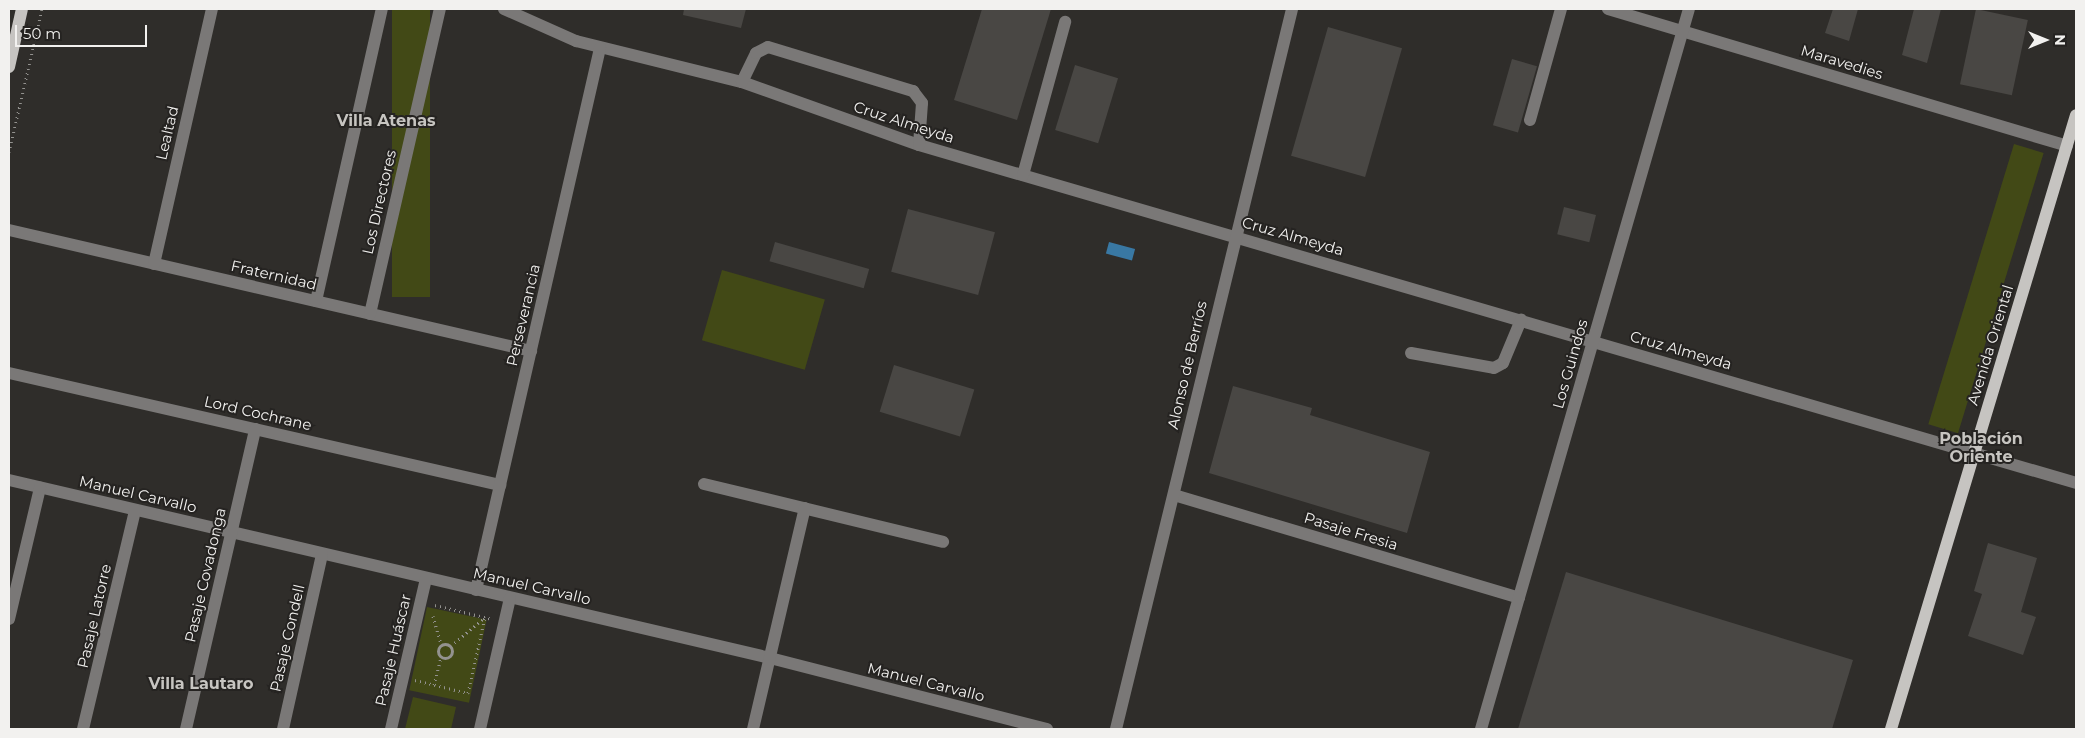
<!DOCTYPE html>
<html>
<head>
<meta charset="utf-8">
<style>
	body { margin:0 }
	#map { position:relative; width:2085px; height:738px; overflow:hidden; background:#2f2d2a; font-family:Montserrat,sans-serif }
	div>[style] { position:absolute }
	.green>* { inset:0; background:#424916; transform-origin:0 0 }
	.water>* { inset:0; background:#3978a3; transform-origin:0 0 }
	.building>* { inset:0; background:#494744; transform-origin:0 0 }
	.path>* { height:3px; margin-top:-1.5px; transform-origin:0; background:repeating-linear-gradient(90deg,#93928f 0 1px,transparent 0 5px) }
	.path>.ring { margin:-1.5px; padding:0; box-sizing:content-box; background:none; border:3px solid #93928f; border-radius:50% }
	.minor>* { height:12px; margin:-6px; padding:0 6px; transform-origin:6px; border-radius:6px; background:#7a7877 }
	.major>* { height:12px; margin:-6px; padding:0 6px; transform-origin:6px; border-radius:6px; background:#c6c4c1 }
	span { translate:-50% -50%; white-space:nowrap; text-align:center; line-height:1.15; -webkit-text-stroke:4px #252321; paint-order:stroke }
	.street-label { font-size:15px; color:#f2f1ef }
	.neighbourhood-label { font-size:16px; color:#c7c5c1; font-weight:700 }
	.frame { position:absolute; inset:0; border:10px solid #f2f1ef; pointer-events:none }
	.north { position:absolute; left:2020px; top:15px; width:50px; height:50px; -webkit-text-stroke:4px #252321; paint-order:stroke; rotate:90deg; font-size:14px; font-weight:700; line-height:20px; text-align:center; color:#f2f1ef }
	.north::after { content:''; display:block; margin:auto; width:18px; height:22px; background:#f2f1ef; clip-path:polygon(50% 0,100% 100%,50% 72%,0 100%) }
	.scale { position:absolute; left:15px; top:25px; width:132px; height:22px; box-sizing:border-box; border:2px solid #f2f1ef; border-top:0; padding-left:6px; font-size:15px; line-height:18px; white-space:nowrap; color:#f2f1ef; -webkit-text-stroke:4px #252321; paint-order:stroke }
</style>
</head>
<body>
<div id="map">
	<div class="green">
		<i style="left:392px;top:9px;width:38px;height:288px"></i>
		<i style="left:2014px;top:144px;width:31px;height:293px;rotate:17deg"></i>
		<i style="left:722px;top:270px;width:107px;height:73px;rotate:16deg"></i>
		<i style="left:427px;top:607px;width:61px;height:85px;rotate:12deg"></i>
		<i style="clip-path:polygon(413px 697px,456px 707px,451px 729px,405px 729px)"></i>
	</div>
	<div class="water">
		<i style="left:1109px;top:242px;width:27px;height:12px;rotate:15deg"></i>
	</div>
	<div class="building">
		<i style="clip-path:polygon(684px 9px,746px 9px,741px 28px,683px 15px)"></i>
		<i style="clip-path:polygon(982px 9px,1051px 9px,1017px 120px,954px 100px)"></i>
		<i style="clip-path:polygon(1833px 9px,1858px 9px,1849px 41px,1825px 33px)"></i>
		<i style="clip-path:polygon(1914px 9px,1941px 9px,1927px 63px,1902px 55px)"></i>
		<i style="left:1976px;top:9px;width:53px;height:77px;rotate:12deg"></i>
		<i style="left:1328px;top:27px;width:77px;height:134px;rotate:16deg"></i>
		<i style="left:1512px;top:59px;width:26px;height:69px;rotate:16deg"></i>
		<i style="left:1075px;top:65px;width:45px;height:68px;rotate:17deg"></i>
		<i style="left:1564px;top:207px;width:33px;height:28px;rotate:14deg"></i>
		<i style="left:908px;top:209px;width:90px;height:65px;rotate:15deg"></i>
		<i style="left:775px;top:242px;width:98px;height:20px;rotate:16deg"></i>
		<i style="left:894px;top:365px;width:84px;height:49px;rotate:17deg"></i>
		<i style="clip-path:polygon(1233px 386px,1312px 408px,1310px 415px,1430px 452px,1407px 533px,1209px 473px)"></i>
		<i style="clip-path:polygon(1988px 543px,2037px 558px,2021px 612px,2036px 617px,2023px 655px,1968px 636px,1982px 594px,1974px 591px)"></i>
		<i style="clip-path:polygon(1566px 572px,1853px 660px,1832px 729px,1518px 729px)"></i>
	</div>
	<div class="path">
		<i style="left:9px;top:152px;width:147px;rotate:-77deg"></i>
		<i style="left:435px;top:605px;width:59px;rotate:13.8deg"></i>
		<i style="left:433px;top:616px;width:29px;rotate:74deg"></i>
		<i class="ring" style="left:438px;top:644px;width:11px;height:11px"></i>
		<i style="left:451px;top:646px;width:45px;rotate:-40.5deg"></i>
		<i style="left:415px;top:680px;width:55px;rotate:13.8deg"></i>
		<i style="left:468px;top:693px;width:78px;rotate:-77.4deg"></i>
		<i style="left:434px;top:685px;width:29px;rotate:-76deg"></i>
	</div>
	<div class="minor">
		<i style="left:504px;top:9px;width:79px;rotate:24deg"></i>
		<i style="left:576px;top:41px;width:171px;rotate:13.9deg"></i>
		<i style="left:742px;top:82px;width:188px;rotate:19.6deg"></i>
		<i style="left:919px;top:145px;width:1205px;rotate:16.28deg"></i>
		<i style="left:1608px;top:9px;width:479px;rotate:16.6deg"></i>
		<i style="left:742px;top:82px;width:32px;rotate:-64deg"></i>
		<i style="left:756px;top:53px;width:13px;rotate:-27deg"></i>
		<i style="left:768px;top:47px;width:152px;rotate:16.9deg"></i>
		<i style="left:913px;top:91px;width:15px;rotate:53deg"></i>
		<i style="left:922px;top:103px;width:42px;rotate:94.1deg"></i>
		<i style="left:1530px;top:120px;width:115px;rotate:-74.4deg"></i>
		<i style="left:1023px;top:175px;width:159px;rotate:-74.6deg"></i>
		<i style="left:9px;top:230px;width:536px;rotate:13.05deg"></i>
		<i style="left:154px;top:264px;width:262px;rotate:-77.2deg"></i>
		<i style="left:316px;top:301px;width:299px;rotate:-77.3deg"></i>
		<i style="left:370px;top:314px;width:313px;rotate:-77.1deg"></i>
		<i style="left:1411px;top:353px;width:84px;rotate:10.2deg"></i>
		<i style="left:1494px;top:368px;width:10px;rotate:-29deg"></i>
		<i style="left:1503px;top:363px;width:47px;rotate:-67.3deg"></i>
		<i style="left:9px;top:373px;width:504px;rotate:12.85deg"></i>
		<i style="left:9px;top:480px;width:782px;rotate:13.16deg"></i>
		<i style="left:770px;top:658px;width:286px;rotate:14.4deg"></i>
		<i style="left:704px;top:484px;width:246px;rotate:13.6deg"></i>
		<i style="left:1174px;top:495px;width:360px;rotate:16.6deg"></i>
		<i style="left:476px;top:590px;width:556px;rotate:-77.11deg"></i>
		<i style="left:9px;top:619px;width:135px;rotate:-76.7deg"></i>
		<i style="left:83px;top:729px;width:225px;rotate:-76.6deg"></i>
		<i style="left:186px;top:729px;width:308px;rotate:-77deg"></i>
		<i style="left:283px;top:729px;width:179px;rotate:-77.4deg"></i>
		<i style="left:391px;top:729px;width:155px;rotate:-76.9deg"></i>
		<i style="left:480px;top:729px;width:134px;rotate:-77.1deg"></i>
		<i style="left:753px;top:729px;width:227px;rotate:-76.8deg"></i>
		<i style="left:1116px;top:729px;width:741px;rotate:-76.26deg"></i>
		<i style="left:1481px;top:729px;width:749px;rotate:-73.89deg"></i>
	</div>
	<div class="major">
		<i style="left:9px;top:67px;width:59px;rotate:-77.4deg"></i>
		<i style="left:1891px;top:729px;width:641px;rotate:-73.23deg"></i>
	</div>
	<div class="street-label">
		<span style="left:1842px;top:62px;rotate:17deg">Maravedies</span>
		<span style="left:904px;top:122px;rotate:18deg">Cruz Almeyda</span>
		<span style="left:167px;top:133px;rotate:-77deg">Lealtad</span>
		<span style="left:379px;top:202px;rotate:-77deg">Los Directores</span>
		<span style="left:1293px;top:236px;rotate:16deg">Cruz Almeyda</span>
		<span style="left:274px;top:275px;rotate:13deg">Fraternidad</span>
		<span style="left:523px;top:315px;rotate:-77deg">Perseverancia</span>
		<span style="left:1990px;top:345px;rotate:-73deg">Avenida Oriental</span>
		<span style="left:1681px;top:350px;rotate:16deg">Cruz Almeyda</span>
		<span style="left:1570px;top:364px;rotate:-74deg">Los Guindos</span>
		<span style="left:1187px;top:365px;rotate:-77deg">Alonso de Berríos</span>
		<span style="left:258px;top:413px;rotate:13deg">Lord Cochrane</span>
		<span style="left:138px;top:494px;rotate:13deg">Manuel Carvallo</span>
		<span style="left:1351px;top:531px;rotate:17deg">Pasaje Fresia</span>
		<span style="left:205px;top:575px;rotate:-77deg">Pasaje Covadonga</span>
		<span style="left:532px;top:586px;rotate:13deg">Manuel Carvallo</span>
		<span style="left:94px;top:616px;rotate:-77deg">Pasaje Latorre</span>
		<span style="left:287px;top:638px;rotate:-77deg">Pasaje Condell</span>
		<span style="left:393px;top:650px;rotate:-77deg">Pasaje Huáscar</span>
		<span style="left:926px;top:682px;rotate:14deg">Manuel Carvallo</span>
	</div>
	<div class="neighbourhood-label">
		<span style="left:386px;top:121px">Villa Atenas</span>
		<span style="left:1981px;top:448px">Población<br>Oriente</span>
		<span style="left:201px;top:684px">Villa Lautaro</span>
	</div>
	<div class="frame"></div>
	<div class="north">N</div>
	<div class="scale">50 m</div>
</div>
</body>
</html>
